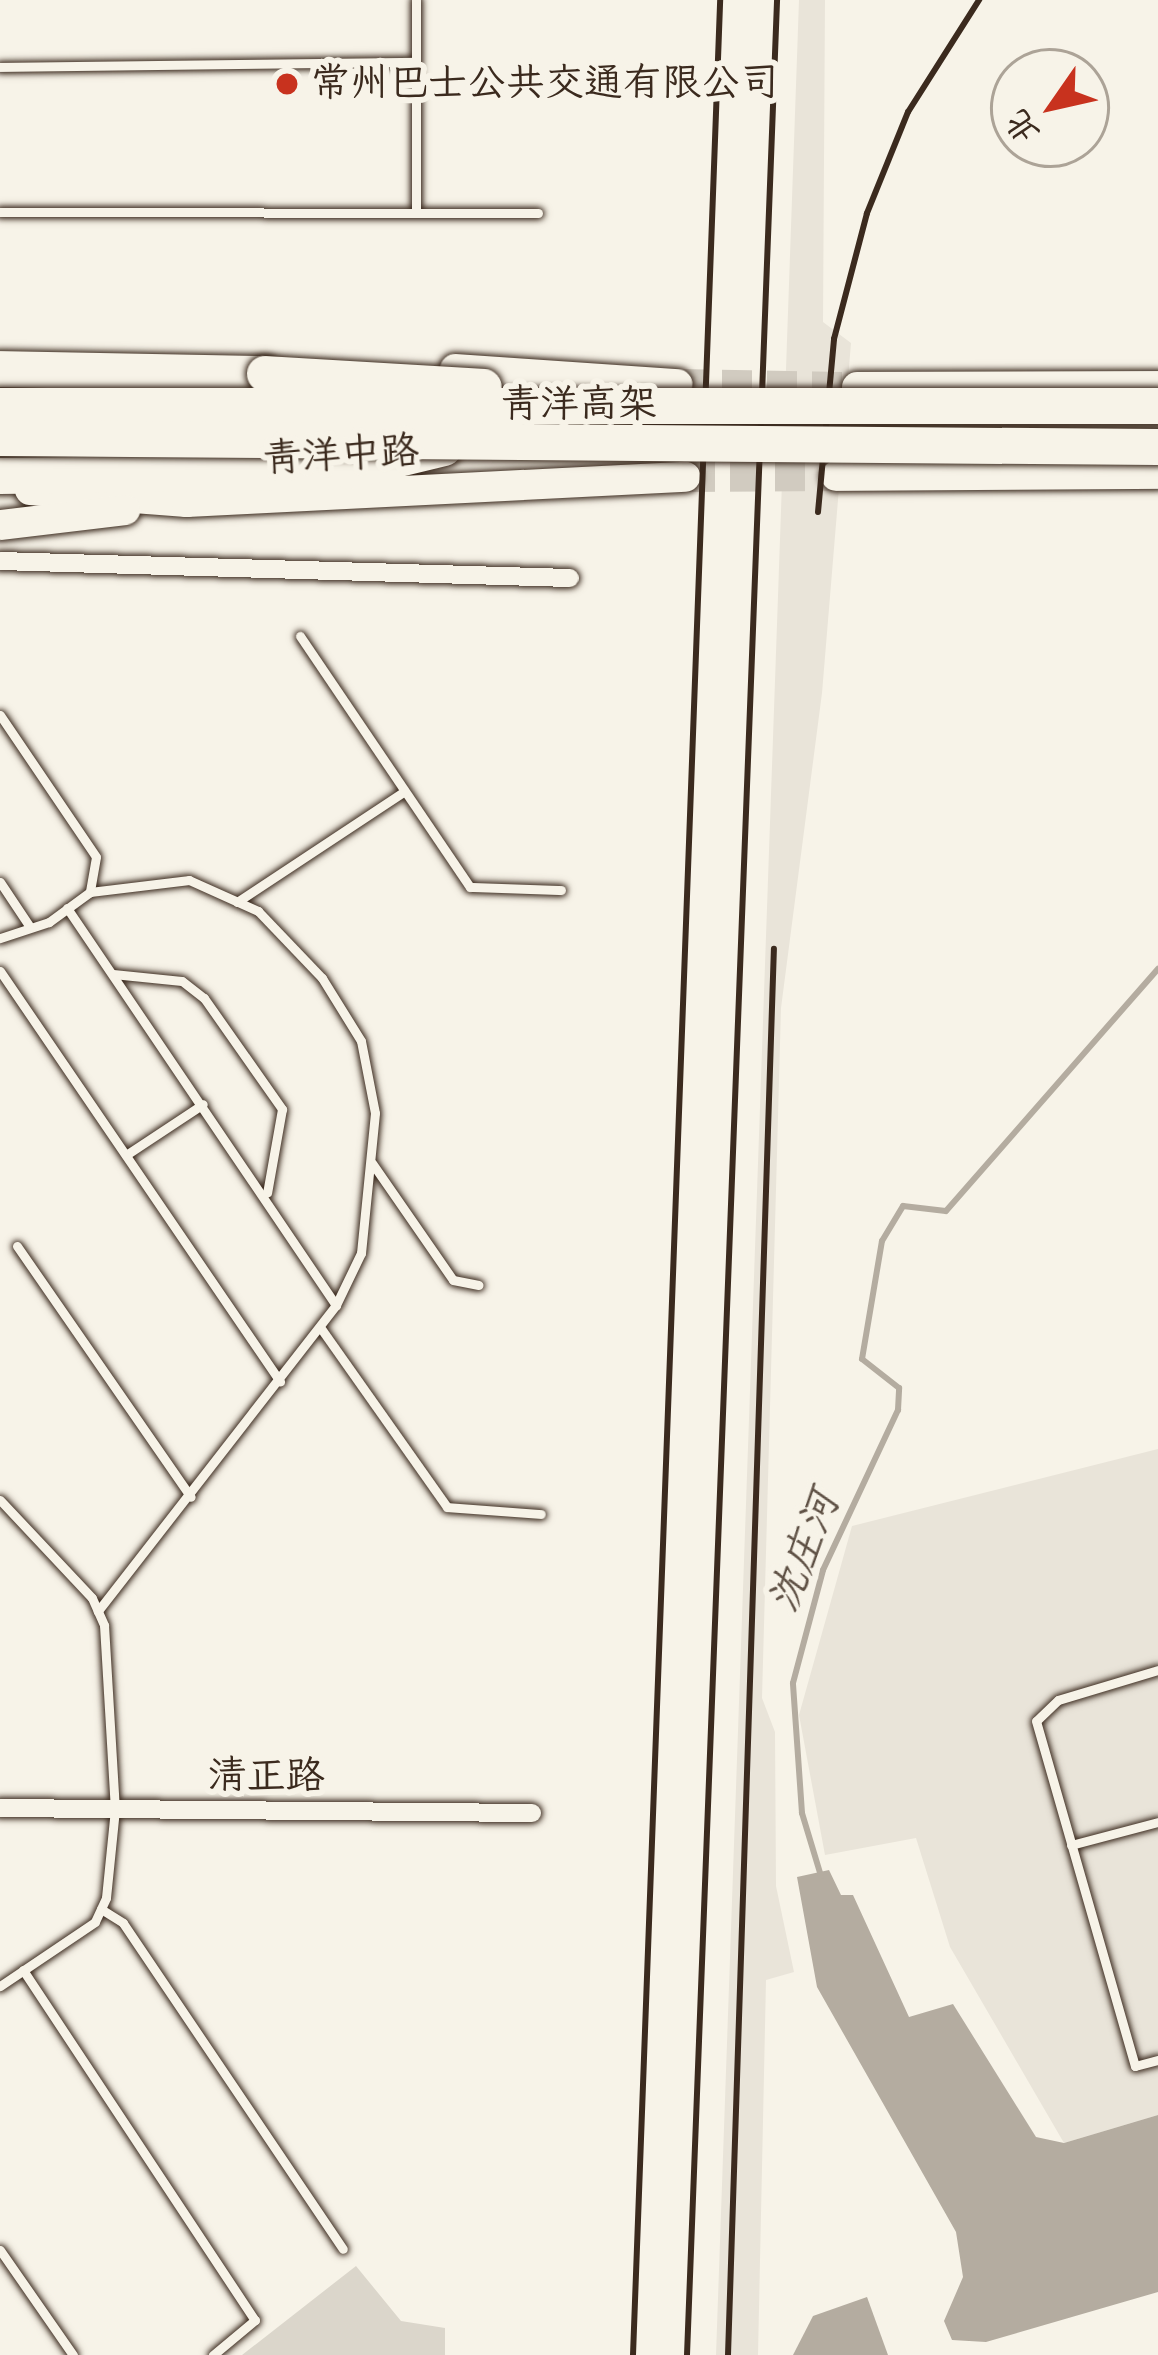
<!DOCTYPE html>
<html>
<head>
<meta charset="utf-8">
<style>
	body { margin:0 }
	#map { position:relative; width:1158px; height:2355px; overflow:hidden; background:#f7f3e8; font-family:"Architects Daughter","LXGW WenKai TC",sans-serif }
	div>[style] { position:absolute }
	.built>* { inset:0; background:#e9e4d9 }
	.green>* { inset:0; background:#dbd6cb }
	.water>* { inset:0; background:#b4aca0 }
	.stream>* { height:6px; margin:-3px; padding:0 3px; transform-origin:3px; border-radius:3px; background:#b4aca0 }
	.primary-tunnel>* { height:30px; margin-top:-15px; transform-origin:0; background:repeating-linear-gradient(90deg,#d1cbc0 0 30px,transparent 0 45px) }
	.roads { filter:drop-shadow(0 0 3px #3b2a1e) drop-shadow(0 0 3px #3b2a1e) }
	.lane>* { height:9px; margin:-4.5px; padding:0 4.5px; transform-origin:4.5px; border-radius:4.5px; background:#f7f3e8 }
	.street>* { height:18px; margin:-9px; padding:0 9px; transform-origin:9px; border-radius:9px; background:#f7f3e8 }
	.primary>* { height:30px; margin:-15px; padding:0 15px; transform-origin:15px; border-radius:15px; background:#f7f3e8 }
	.highway>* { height:36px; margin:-18px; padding:0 18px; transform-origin:18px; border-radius:18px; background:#f7f3e8 }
	.rail>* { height:6px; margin:-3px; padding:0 3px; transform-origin:3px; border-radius:3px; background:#3b2a1e }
	.bridges { filter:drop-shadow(0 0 3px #3b2a1e) drop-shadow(0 0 3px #3b2a1e) }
	.highway-bridge>* { height:36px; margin:-18px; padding:0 18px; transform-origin:18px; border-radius:18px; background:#f7f3e8 }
	.dots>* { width:33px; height:33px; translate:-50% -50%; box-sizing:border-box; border:6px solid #f7f3e8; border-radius:50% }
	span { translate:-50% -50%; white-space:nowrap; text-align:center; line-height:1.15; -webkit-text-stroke:12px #f7f3e8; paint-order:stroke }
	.poi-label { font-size:39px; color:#3b2a1e }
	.left { translate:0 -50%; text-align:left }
	.street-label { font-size:39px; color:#3b2a1e }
	.water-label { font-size:42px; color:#5f5145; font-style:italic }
	.north { position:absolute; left:990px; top:48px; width:120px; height:120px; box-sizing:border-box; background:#f7f3e8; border:3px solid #aca397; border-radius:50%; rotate:236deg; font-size:33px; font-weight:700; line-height:48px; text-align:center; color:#3b2a1e }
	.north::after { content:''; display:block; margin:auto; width:42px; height:54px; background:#c8321e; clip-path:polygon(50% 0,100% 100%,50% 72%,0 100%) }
</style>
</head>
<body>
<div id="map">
	<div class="built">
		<i style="clip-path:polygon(799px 0,825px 0,823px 322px,851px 343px,822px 693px,781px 1008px,762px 1698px,775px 1732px,776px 1886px,794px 1972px,766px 1980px,758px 2355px,716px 2355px)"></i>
		<i style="clip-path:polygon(1158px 1449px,1158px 2115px,1064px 2143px,950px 1947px,916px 1838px,825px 1855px,799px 1715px,852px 1526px)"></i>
	</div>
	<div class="green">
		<i style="clip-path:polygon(356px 2266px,401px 2321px,445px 2328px,445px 2355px,242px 2355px)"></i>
	</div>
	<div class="water">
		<i style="clip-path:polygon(829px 1870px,841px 1895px,853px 1895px,909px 2017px,953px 2004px,1036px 2137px,1064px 2143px,1158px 2115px,1158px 2292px,986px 2342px,952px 2340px,944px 2321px,963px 2277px,956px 2232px,817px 1987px,797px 1877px)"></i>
		<i style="clip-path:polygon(867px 2297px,888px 2355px,793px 2355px,813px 2316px)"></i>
	</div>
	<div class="stream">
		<i style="left:821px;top:1876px;width:66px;rotate:-106.8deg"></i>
		<i style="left:802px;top:1813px;width:130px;rotate:-94deg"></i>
		<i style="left:793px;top:1683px;width:117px;rotate:-75.1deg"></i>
		<i style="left:823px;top:1570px;width:177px;rotate:-64.9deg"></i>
		<i style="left:898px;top:1410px;width:22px;rotate:-87deg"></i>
		<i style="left:899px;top:1388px;width:47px;rotate:-141.9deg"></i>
		<i style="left:862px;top:1359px;width:120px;rotate:-80.4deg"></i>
		<i style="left:882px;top:1241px;width:41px;rotate:-59deg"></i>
		<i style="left:903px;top:1206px;width:43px;rotate:6.6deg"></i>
		<i style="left:946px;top:1211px;width:322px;rotate:-48.8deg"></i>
	</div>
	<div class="primary-tunnel">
		<i style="left:677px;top:384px;width:180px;rotate:1deg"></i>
		<i style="left:685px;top:477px;width:151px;rotate:-0.4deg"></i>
	</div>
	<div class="roads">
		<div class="lane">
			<i style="left:0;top:67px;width:416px;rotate:-0.7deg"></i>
			<i style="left:0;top:212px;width:538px;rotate:0.11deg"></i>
			<i style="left:416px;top:213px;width:213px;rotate:-90deg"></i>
			<i style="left:300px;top:636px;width:303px;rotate:55.9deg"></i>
			<i style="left:470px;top:887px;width:91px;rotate:1.9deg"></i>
			<i style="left:0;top:715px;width:171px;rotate:55.9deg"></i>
			<i style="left:96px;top:857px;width:36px;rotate:100deg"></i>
			<i style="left:90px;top:892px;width:51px;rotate:143.8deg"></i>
			<i style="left:49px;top:922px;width:52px;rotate:161.9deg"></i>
			<i style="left:0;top:882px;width:54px;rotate:56.3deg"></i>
			<i style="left:90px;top:892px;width:100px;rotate:-6.9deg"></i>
			<i style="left:189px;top:880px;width:76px;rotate:24.2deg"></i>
			<i style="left:258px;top:911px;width:93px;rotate:46.3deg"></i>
			<i style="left:322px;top:978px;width:74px;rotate:58.2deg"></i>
			<i style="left:361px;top:1041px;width:73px;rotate:79deg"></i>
			<i style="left:375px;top:1113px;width:141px;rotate:95.7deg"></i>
			<i style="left:361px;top:1253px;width:58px;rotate:115.7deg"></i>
			<i style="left:336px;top:1305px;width:388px;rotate:127.9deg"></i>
			<i style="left:237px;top:902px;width:199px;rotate:-33.5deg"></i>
			<i style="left:67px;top:908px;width:480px;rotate:55.9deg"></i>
			<i style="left:0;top:971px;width:497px;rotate:55.7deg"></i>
			<i style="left:113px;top:974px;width:69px;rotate:5.8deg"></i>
			<i style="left:182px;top:981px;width:28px;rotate:38deg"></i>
			<i style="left:204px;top:998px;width:136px;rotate:54.9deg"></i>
			<i style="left:282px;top:1109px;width:85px;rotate:100.1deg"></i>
			<i style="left:126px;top:1155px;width:92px;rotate:-33.5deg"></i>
			<i style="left:372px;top:1163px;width:142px;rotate:55.3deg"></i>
			<i style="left:453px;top:1280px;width:26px;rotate:11deg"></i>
			<i style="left:17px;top:1246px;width:305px;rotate:55.3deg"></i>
			<i style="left:320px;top:1327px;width:220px;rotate:54.8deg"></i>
			<i style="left:447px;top:1507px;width:94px;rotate:4.3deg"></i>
			<i style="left:0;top:1500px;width:134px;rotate:46.8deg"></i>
			<i style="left:92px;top:1598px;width:30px;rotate:66deg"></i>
			<i style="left:104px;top:1625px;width:184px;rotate:86.6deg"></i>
			<i style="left:115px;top:1809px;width:89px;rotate:95.8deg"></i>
			<i style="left:106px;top:1898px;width:26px;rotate:115deg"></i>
			<i style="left:95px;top:1922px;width:115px;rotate:146deg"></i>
			<i style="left:1158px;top:1670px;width:104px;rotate:163.3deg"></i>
			<i style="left:1058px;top:1700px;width:30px;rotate:136deg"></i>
			<i style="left:1036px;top:1721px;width:359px;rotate:74deg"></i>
			<i style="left:1135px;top:2066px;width:24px;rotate:-15deg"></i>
			<i style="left:1071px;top:1845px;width:90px;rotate:-14.8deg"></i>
			<i style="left:101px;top:1909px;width:26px;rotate:32deg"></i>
			<i style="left:123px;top:1923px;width:393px;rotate:56deg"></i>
			<i style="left:23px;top:1970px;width:420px;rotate:56.5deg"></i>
			<i style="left:255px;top:2320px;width:55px;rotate:140.2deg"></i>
			<i style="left:0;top:2250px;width:128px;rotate:55.2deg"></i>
		</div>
		<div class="street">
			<i style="left:0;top:561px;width:570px;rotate:1.71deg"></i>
			<i style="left:0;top:1808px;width:532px;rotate:0.54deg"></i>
		</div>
		<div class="primary">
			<i style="left:455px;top:369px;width:223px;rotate:3.9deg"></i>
			<i style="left:857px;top:387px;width:301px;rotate:-0.2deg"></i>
			<i style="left:836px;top:476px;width:322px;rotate:-0.4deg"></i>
			<i style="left:30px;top:490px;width:157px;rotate:4.4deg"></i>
			<i style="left:187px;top:502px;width:499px;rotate:-2.9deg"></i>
			<i style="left:0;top:525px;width:126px;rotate:-6.8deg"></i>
		</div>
		<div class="highway">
			<i style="left:0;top:369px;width:265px;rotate:1.1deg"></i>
			<i style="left:0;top:476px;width:349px;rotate:-0.8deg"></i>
			<i style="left:349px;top:471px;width:98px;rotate:-13.6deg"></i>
		</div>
	</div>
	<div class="rail">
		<i style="left:818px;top:512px;width:174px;rotate:-84.7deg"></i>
		<i style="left:834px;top:339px;width:130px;rotate:-75.3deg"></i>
		<i style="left:867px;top:213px;width:109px;rotate:-67.9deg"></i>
		<i style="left:908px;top:112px;width:133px;rotate:-57.6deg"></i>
		<i style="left:633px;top:2355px;width:2357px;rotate:-87.88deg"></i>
		<i style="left:687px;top:2355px;width:2357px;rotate:-87.81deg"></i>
		<i style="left:728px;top:2355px;width:1407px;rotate:-88.13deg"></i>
	</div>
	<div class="bridges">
		<div class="highway-bridge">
			<i style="left:265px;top:374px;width:219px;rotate:3.4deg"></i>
			<i style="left:0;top:406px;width:1158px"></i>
			<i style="left:0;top:438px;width:1158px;rotate:0.45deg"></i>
		</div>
	</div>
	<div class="dots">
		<i style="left:287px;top:84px;background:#c8321e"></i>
	</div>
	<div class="poi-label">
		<span class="left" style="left:311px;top:84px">常州巴士公共交通有限公司</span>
	</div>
	<div class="street-label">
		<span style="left:579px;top:405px">青洋高架</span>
		<span style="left:341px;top:456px;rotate:-3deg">青洋中路</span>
		<span style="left:266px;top:1777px">清正路</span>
	</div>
	<div class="water-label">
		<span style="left:805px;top:1552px;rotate:-69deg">沈庄河</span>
	</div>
	<div class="north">北</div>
</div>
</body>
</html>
